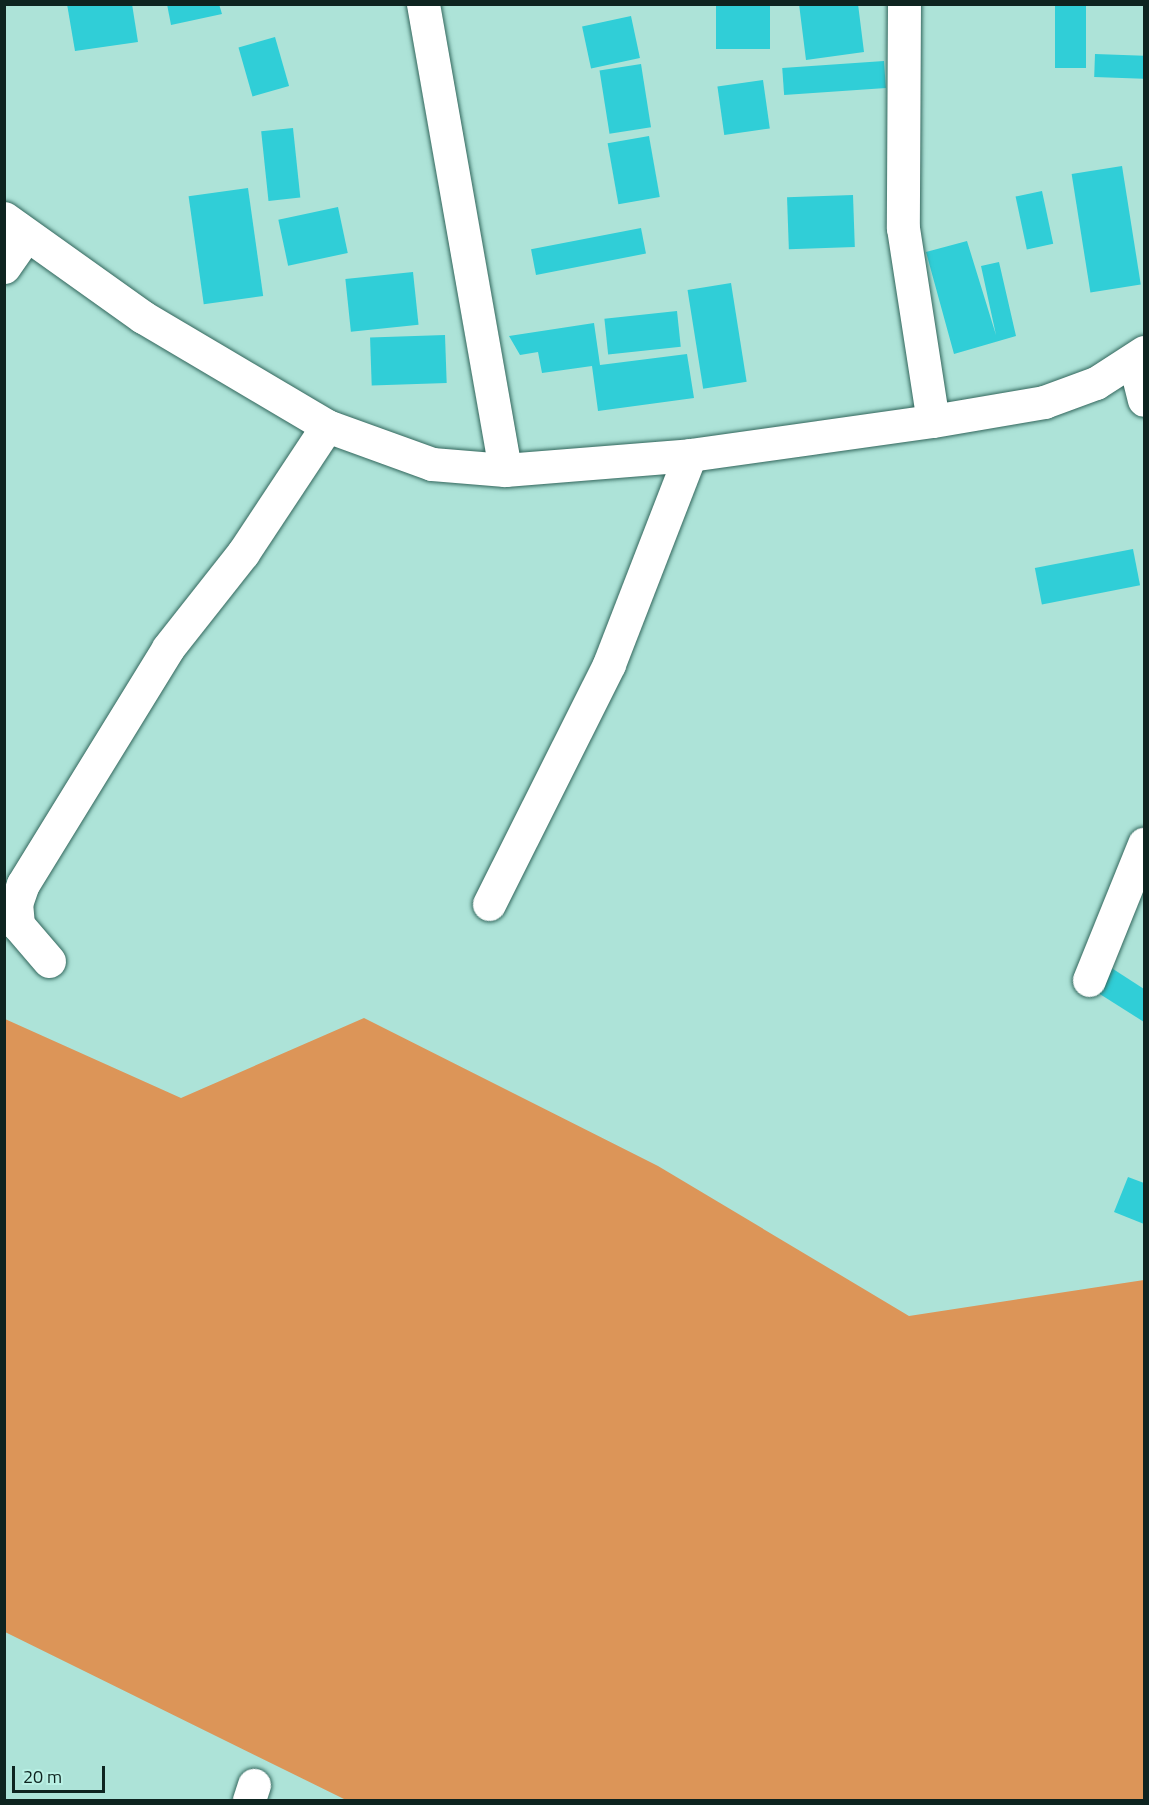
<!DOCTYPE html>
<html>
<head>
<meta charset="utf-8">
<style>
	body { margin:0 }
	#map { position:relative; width:1149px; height:1805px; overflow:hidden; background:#ade3d8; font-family:"Titillium Web",sans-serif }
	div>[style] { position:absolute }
	.green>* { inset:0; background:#dc9558 }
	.building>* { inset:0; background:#30ced7; transform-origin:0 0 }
	.roads { filter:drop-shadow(0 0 2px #32665c) drop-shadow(0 0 2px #32665c) }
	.minor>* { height:33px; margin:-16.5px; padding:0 16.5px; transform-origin:16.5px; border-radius:16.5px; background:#fff }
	span { translate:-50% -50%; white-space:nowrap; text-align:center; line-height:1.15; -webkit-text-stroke:6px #baf1e5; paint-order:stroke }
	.frame { position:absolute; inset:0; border:6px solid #0e2420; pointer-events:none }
	.scale { position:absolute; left:12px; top:1766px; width:93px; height:27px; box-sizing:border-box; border:3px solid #0e2420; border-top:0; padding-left:8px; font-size:18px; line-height:21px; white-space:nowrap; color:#0e2420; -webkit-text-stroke:4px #baf1e5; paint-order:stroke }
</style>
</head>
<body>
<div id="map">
	<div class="green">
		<i style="clip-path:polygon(364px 1018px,658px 1166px,909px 1316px,1144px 1280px,1144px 1800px,346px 1800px,5px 1632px,5px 1019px,181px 1098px)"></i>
	</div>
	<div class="building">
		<i style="clip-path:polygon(67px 4px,132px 4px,138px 42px,75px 51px)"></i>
		<i style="clip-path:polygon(167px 4px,219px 4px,222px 14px,171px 25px)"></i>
		<i style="left:716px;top:4px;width:54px;height:45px"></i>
		<i style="clip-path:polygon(799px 4px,858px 4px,864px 52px,806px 60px)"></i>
		<i style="left:1055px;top:4px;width:31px;height:64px"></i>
		<i style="left:631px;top:16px;width:43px;height:50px;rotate:78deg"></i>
		<i style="left:275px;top:37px;width:51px;height:38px;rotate:74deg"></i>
		<i style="left:1095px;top:54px;width:49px;height:23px;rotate:2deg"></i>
		<i style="left:884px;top:61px;width:27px;height:102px;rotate:86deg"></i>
		<i style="left:641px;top:64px;width:64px;height:42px;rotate:81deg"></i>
		<i style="left:763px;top:80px;width:49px;height:46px;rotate:82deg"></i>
		<i style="left:293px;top:128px;width:70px;height:32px;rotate:84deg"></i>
		<i style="left:649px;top:136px;width:62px;height:42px;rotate:80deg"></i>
		<i style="left:1122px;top:166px;width:120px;height:51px;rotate:81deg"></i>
		<i style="left:248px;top:188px;width:109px;height:60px;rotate:82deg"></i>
		<i style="left:1042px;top:191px;width:54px;height:27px;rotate:78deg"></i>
		<i style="left:853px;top:195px;width:52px;height:66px;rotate:88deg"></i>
		<i style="left:338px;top:207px;width:47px;height:61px;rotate:78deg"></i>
		<i style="left:641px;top:228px;width:26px;height:112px;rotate:79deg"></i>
		<i style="clip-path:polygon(967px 241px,996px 335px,981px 266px,999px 262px,1016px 336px,954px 354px,926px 252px)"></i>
		<i style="left:413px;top:272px;width:53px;height:68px;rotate:84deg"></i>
		<i style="left:731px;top:283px;width:100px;height:44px;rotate:81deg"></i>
		<i style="left:677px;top:311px;width:36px;height:73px;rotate:84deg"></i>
		<i style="clip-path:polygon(594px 323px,600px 365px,687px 354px,694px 398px,598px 411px,592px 366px,542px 373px,538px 352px,520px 355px,509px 336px)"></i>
		<i style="left:445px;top:335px;width:48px;height:75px;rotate:88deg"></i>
		<i style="left:1133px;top:549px;width:37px;height:100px;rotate:79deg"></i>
		<i style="clip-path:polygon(1110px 967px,1144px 989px,1144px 1022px,1095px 991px)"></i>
		<i style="clip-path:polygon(1128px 1177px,1144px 1183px,1144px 1224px,1114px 1212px)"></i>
	</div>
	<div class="roads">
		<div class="minor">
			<i style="left:423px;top:4px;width:473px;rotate:80deg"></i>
			<i style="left:904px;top:4px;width:224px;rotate:90.3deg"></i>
			<i style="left:903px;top:228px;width:195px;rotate:81.2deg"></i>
			<i style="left:4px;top:218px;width:171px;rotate:35.5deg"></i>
			<i style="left:143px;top:317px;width:214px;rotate:30.6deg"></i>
			<i style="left:327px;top:426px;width:112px;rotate:19.9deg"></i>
			<i style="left:432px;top:464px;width:73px;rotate:4.7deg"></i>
			<i style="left:505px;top:470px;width:186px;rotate:-4.6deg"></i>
			<i style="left:690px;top:455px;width:245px;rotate:-8deg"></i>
			<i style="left:933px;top:421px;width:113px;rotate:-9.7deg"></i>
			<i style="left:1044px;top:402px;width:55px;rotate:-20.1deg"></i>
			<i style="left:1096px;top:383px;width:57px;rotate:-32.9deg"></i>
			<i style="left:4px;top:267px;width:38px;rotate:-55deg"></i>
			<i style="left:1134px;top:360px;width:41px;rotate:76deg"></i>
			<i style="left:489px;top:904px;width:268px;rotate:-63.4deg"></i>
			<i style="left:609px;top:664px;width:224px;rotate:-68.8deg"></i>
			<i style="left:49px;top:961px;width:48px;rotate:-130.7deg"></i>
			<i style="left:18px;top:925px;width:21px;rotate:-95deg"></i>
			<i style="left:16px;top:904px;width:21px;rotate:-71deg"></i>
			<i style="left:23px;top:884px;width:277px;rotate:-58.4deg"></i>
			<i style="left:168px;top:648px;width:121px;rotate:-51.7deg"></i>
			<i style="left:243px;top:553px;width:152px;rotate:-56.5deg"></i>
			<i style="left:1089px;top:980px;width:147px;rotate:-68deg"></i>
			<i style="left:249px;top:1800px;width:16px;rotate:-72deg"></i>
		</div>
	</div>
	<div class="frame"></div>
	<div class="scale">20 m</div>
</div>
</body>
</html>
